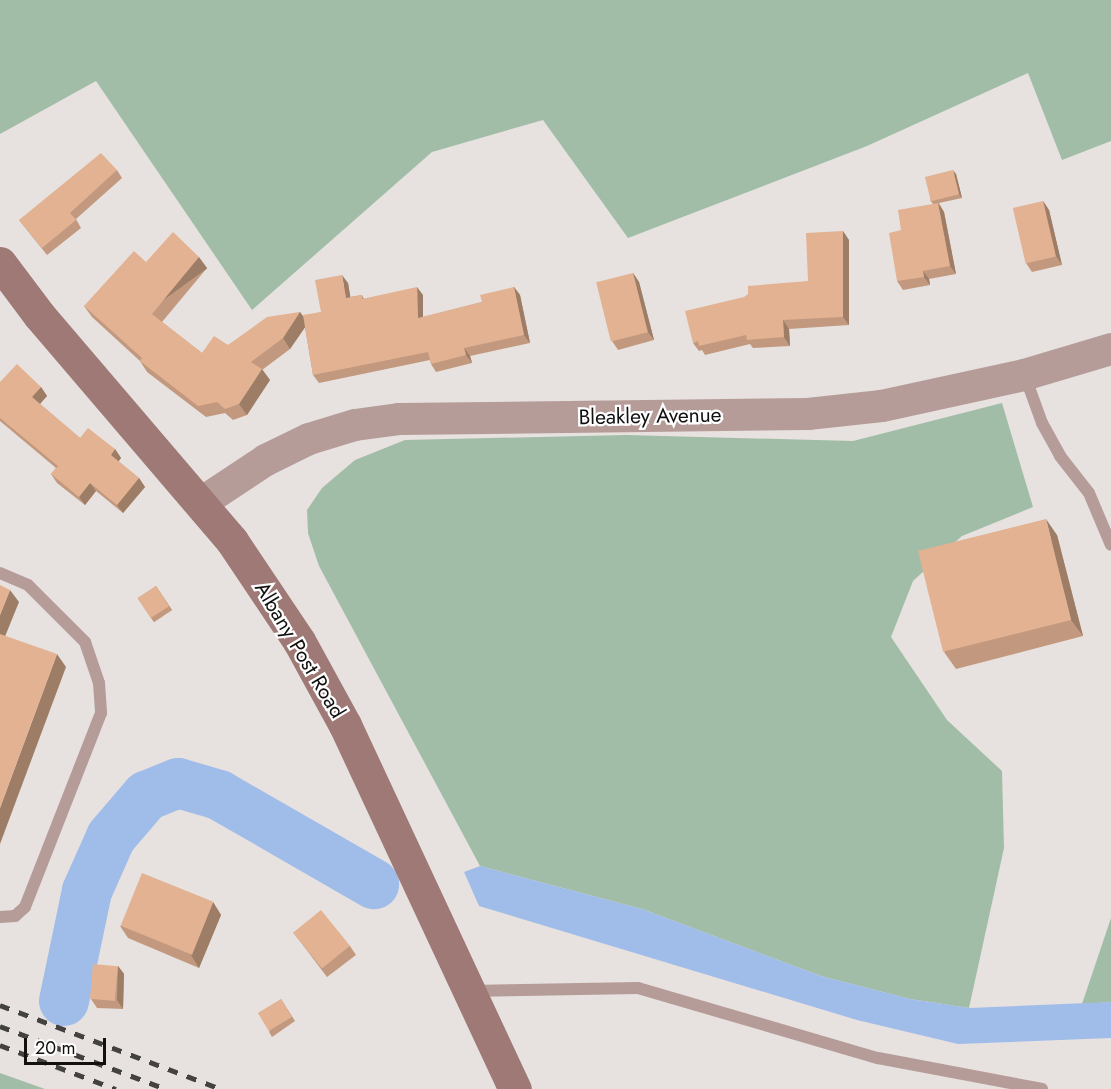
<!DOCTYPE html>
<html>
<head>
<meta charset="utf-8">
<style>
	body { margin:0 }
	#map { position:relative; width:1111px; height:1089px; overflow:hidden; background:#e7e2df; font-family:Jost,sans-serif }
	div>[style] { position:absolute }
	.green>* { inset:0; background:#a1bda7 }
	.water>* { inset:0; background:#a0bce9 }
	.river>* { height:50px; margin:-25px; padding:0 25px; transform-origin:25px; border-radius:25px; background:#a0bce9 }
	.service>* { height:12px; margin:-6px; padding:0 6px; transform-origin:6px; border-radius:6px; background:#b69c99 }
	.tertiary>* { height:32px; margin:-16px; padding:0 16px; transform-origin:16px; border-radius:16px; background:#b69c99 }
	.secondary>* { height:33px; margin:-16.5px; padding:0 16.5px; transform-origin:16.5px; border-radius:16.5px; background:#9f7975 }
	.rail>* { height:4.5px; margin-top:-2.25px; transform-origin:0; background:repeating-linear-gradient(90deg,#444240 0 10px,transparent 0 20px) }
	.wall>* { inset:0; background:#c2997e; transform-origin:0 0 }
	.shaded-wall>* { inset:0; background:#9e7d66; transform-origin:0 0 }
	.building>* { inset:0; background:#e2b292; transform-origin:0 0 }
	span { translate:-50% -50%; white-space:nowrap; text-align:center; line-height:1.15; -webkit-text-stroke:4.5px #fff; paint-order:stroke }
	.street-label { font-size:21px; color:#121110 }
	.scale { position:absolute; left:24px; top:1038px; width:82px; height:27px; box-sizing:border-box; border:3px solid #121110; border-top:0; padding-left:8px; font-size:18px; line-height:21px; white-space:nowrap; color:#121110; -webkit-text-stroke:4px #fff; paint-order:stroke }
</style>
</head>
<body>
<div id="map">
	<div class="green">
		<i style="clip-path:polygon(0 0,1111px 0,1111px 141px,1062px 160px,1028px 73px,867px 146px,628px 238px,543px 120px,432px 152px,252px 310px,96px 81px,0 134px)"></i>
		<i style="clip-path:polygon(1002px 403px,1033px 507px,962px 536px,913px 581px,891px 637px,947px 720px,1002px 771px,1004px 848px,969px 1008px,910px 999px,821px 976px,642px 909px,480px 866px,319px 566px,308px 533px,307px 510px,322px 488px,355px 460px,405px 440px,626px 435px,853px 441px)"></i>
		<i style="clip-path:polygon(1111px 918px,1111px 1002px,1082px 1004px)"></i>
		<i style="clip-path:polygon(0 1073px,45px 1089px,0 1089px)"></i>
	</div>
	<div class="water">
		<i style="clip-path:polygon(480px 866px,642px 909px,821px 976px,910px 999px,969px 1008px,1111px 1002px,1111px 1038px,958px 1044px,857px 1020px,479px 906px,464px 872px)"></i>
	</div>
	<div class="river">
		<i style="left:64px;top:1001px;width:112px;rotate:-78.2deg"></i>
		<i style="left:87px;top:891px;width:59px;rotate:-66deg"></i>
		<i style="left:111px;top:837px;width:54px;rotate:-49.5deg"></i>
		<i style="left:146px;top:796px;width:35px;rotate:-22deg"></i>
		<i style="left:178px;top:783px;width:43px;rotate:16.3deg"></i>
		<i style="left:219px;top:795px;width:179px;rotate:29.9deg"></i>
	</div>
	<div class="service">
		<i style="left:1025px;top:376px;width:50px;rotate:70.1deg"></i>
		<i style="left:1042px;top:423px;width:38px;rotate:61deg"></i>
		<i style="left:1060px;top:456px;width:47px;rotate:51.9deg"></i>
		<i style="left:1089px;top:493px;width:56px;rotate:67.1deg"></i>
		<i style="left:0;top:573px;width:30px;rotate:23deg"></i>
		<i style="left:28px;top:585px;width:81px;rotate:45deg"></i>
		<i style="left:85px;top:642px;width:43px;rotate:71.1deg"></i>
		<i style="left:99px;top:683px;width:30px;rotate:86deg"></i>
		<i style="left:101px;top:713px;width:208px;rotate:111.4deg"></i>
		<i style="left:25px;top:907px;width:13px;rotate:138deg"></i>
		<i style="left:15px;top:916px;width:15px;rotate:176deg"></i>
		<i style="left:471px;top:991px;width:167px;rotate:-1deg"></i>
		<i style="left:638px;top:988px;width:250px;rotate:16.3deg"></i>
		<i style="left:878px;top:1058px;width:167px;rotate:10.7deg"></i>
	</div>
	<div class="tertiary">
		<i style="left:201px;top:503px;width:78px;rotate:-33.5deg"></i>
		<i style="left:266px;top:460px;width:48px;rotate:-26deg"></i>
		<i style="left:309px;top:439px;width:48px;rotate:-16.9deg"></i>
		<i style="left:355px;top:425px;width:44px;rotate:-7.8deg"></i>
		<i style="left:399px;top:419px;width:409px;rotate:-0.7deg"></i>
		<i style="left:808px;top:414px;width:74px;rotate:-6.2deg"></i>
		<i style="left:882px;top:406px;width:145px;rotate:-12.3deg"></i>
		<i style="left:1024px;top:375px;width:91px;rotate:-16.6deg"></i>
	</div>
	<div class="secondary">
		<i style="left:0;top:263px;width:65px;rotate:53.1deg"></i>
		<i style="left:39px;top:315px;width:297px;rotate:49.5deg"></i>
		<i style="left:232px;top:541px;width:120px;rotate:56.2deg"></i>
		<i style="left:299px;top:641px;width:96px;rotate:61.3deg"></i>
		<i style="left:345px;top:725px;width:402px;rotate:65deg"></i>
	</div>
	<div class="rail">
		<i style="left:0;top:1005px;width:236px;rotate:20.8deg"></i>
		<i style="left:0;top:1026px;width:178px;rotate:20.8deg"></i>
		<i style="left:0;top:1045px;width:124px;rotate:20.8deg"></i>
	</div>
	<div class="wall">
		<i style="clip-path:polygon(117px 170px,122px 178px,76px 219px,81px 228px,47px 255px,19px 220px)"></i>
		<i style="clip-path:polygon(956px 174px,962px 198px,939px 203px,944px 212px,956px 274px,929px 279px,930px 285px,903px 290px,897px 281px,901px 230px,933px 204px,930px 200px)"></i>
		<i style="clip-path:polygon(1043px 201px,1049px 210px,1062px 265px,1032px 272px,1026px 263px)"></i>
		<i style="clip-path:polygon(849px 240px,849px 325px,789px 329px,790px 346px,753px 348px,750px 344px,705px 355px,702px 350px,699px 351px,693px 343px,808px 281px)"></i>
		<i style="clip-path:polygon(146px 262px,207px 268px,162px 322px,202px 353px,228px 345px,300px 312px,304px 318px,321px 312px,348px 283px,350px 297px,362px 295px,364px 299px,423px 295px,423px 317px,482px 302px,514px 287px,520px 295px,530px 343px,470px 356px,472px 363px,436px 372px,431px 364px,430px 360px,319px 383px,313px 375px,305px 327px,290px 349px,262px 370px,270px 380px,247px 415px,233px 420px,225px 413px,206px 417px,147px 372px,140px 361px,92px 317px,84px 306px)"></i>
		<i style="clip-path:polygon(633px 273px,639px 282px,654px 340px,618px 350px,612px 341px)"></i>
		<i style="clip-path:polygon(0 382px,41px 387px,47px 396px,40px 404px,80px 438px,115px 449px,121px 458px,118px 461px,139px 478px,145px 487px,123px 513px,96px 491px,85px 505px,57px 483px,51px 474px,56px 468px,0 421px)"></i>
		<i style="clip-path:polygon(1057px 535px,1083px 636px,956px 669px,944px 652px)"></i>
		<i style="left:156px;top:586px;width:29px;height:22px;rotate:56deg"></i>
		<i style="clip-path:polygon(213px 902px,221px 915px,199px 968px,128px 938px,120px 926px)"></i>
		<i style="clip-path:polygon(293px 932px,350px 946px,356px 955px,327px 977px)"></i>
		<i style="clip-path:polygon(118px 966px,124px 974px,123px 1009px,97px 1008px,91px 999px)"></i>
		<i style="clip-path:polygon(281px 999px,295px 1021px,272px 1037px,269px 1032px)"></i>
	</div>
	<div class="shaded-wall">
		<i style="clip-path:polygon(953px 170px,956px 174px,962px 198px,959px 194px)"></i>
		<i style="clip-path:polygon(1043px 201px,1049px 210px,1062px 265px,1056px 256px)"></i>
		<i style="clip-path:polygon(938px 203px,944px 212px,956px 274px,950px 266px)"></i>
		<i style="clip-path:polygon(843px 231px,849px 240px,849px 325px,843px 317px)"></i>
		<i style="left:199px;top:257px;width:14px;height:74px;rotate:54deg"></i>
		<i style="clip-path:polygon(923px 271px,929px 279px,930px 285px,924px 277px)"></i>
		<i style="clip-path:polygon(633px 273px,639px 282px,654px 340px,648px 332px)"></i>
		<i style="clip-path:polygon(342px 275px,348px 283px,352px 306px,346px 298px)"></i>
		<i style="clip-path:polygon(417px 287px,423px 295px,423px 327px,418px 318px)"></i>
		<i style="clip-path:polygon(514px 287px,520px 295px,530px 343px,524px 335px)"></i>
		<i style="clip-path:polygon(300px 312px,308px 323px,290px 349px,283px 338px)"></i>
		<i style="clip-path:polygon(783px 320px,789px 329px,790px 346px,784px 337px)"></i>
		<i style="clip-path:polygon(464px 348px,470px 356px,472px 363px,466px 355px)"></i>
		<i style="clip-path:polygon(262px 369px,270px 380px,247px 415px,239px 404px)"></i>
		<i style="clip-path:polygon(41px 387px,47px 396px,38px 406px,32px 397px)"></i>
		<i style="clip-path:polygon(115px 449px,121px 458px,117px 464px,111px 455px)"></i>
		<i style="clip-path:polygon(139px 478px,145px 487px,123px 513px,117px 505px)"></i>
		<i style="clip-path:polygon(90px 483px,96px 491px,85px 505px,79px 497px)"></i>
		<i style="clip-path:polygon(1046px 519px,1057px 535px,1083px 636px,1071px 620px)"></i>
		<i style="clip-path:polygon(10px 590px,19px 602px,2px 644px,0 642px,0 615px)"></i>
		<i style="clip-path:polygon(57px 654px,66px 667px,0 844px,0 808px)"></i>
		<i style="clip-path:polygon(213px 902px,221px 915px,199px 968px,191px 955px)"></i>
		<i style="clip-path:polygon(118px 966px,124px 974px,123px 1009px,117px 1000px)"></i>
	</div>
	<div class="building">
		<i style="clip-path:polygon(101px 153px,117px 170px,70px 213px,76px 220px,42px 248px,19px 220px)"></i>
		<i style="left:953px;top:170px;width:25px;height:29px;rotate:76deg"></i>
		<i style="left:1043px;top:201px;width:57px;height:31px;rotate:77deg"></i>
		<i style="clip-path:polygon(938px 203px,950px 266px,923px 271px,924px 277px,897px 281px,889px 233px,901px 230px,898px 210px)"></i>
		<i style="clip-path:polygon(843px 231px,843px 317px,783px 320px,784px 337px,747px 340px,746px 335px,699px 346px,698px 341px,693px 343px,685px 311px,744px 297px,748px 294px,748px 286px,808px 281px,806px 233px)"></i>
		<i style="clip-path:polygon(173px 232px,199px 257px,152px 314px,202px 353px,214px 336px,228px 345px,267px 317px,300px 312px,283px 338px,251px 362px,262px 369px,239px 404px,225px 409px,217px 402px,198px 406px,140px 361px,142px 358px,84px 306px,134px 251px,146px 262px)"></i>
		<i style="left:633px;top:273px;width:61px;height:38px;rotate:76deg"></i>
		<i style="clip-path:polygon(342px 275px,346px 298px,362px 295px,362px 299px,417px 287px,418px 318px,482px 302px,480px 295px,514px 287px,524px 335px,464px 348px,466px 355px,431px 364px,428px 352px,313px 375px,303px 315px,321px 312px,315px 280px)"></i>
		<i style="clip-path:polygon(17px 364px,41px 387px,32px 397px,80px 438px,88px 428px,115px 449px,111px 455px,139px 478px,117px 505px,90px 483px,79px 497px,51px 474px,58px 466px,0 418px,0 382px)"></i>
		<i style="left:1046px;top:519px;width:104px;height:132px;rotate:76deg"></i>
		<i style="clip-path:polygon(0 585px,10px 590px,0 615px)"></i>
		<i style="left:156px;top:586px;width:24px;height:22px;rotate:57deg"></i>
		<i style="clip-path:polygon(0 634px,57px 654px,0 808px)"></i>
		<i style="left:142px;top:873px;width:77px;height:57px;rotate:22deg"></i>
		<i style="left:321px;top:910px;width:46px;height:36px;rotate:51deg"></i>
		<i style="left:93px;top:964px;width:25px;height:35px;rotate:5deg"></i>
		<i style="left:281px;top:999px;width:21px;height:27px;rotate:59deg"></i>
	</div>
	<div class="street-label">
		<span style="left:650px;top:416px;rotate:-1deg">Bleakley Avenue</span>
		<span style="left:300px;top:650px;rotate:59deg">Albany Post Road</span>
	</div>
	<div class="scale">20 m</div>
</div>
</body>
</html>
